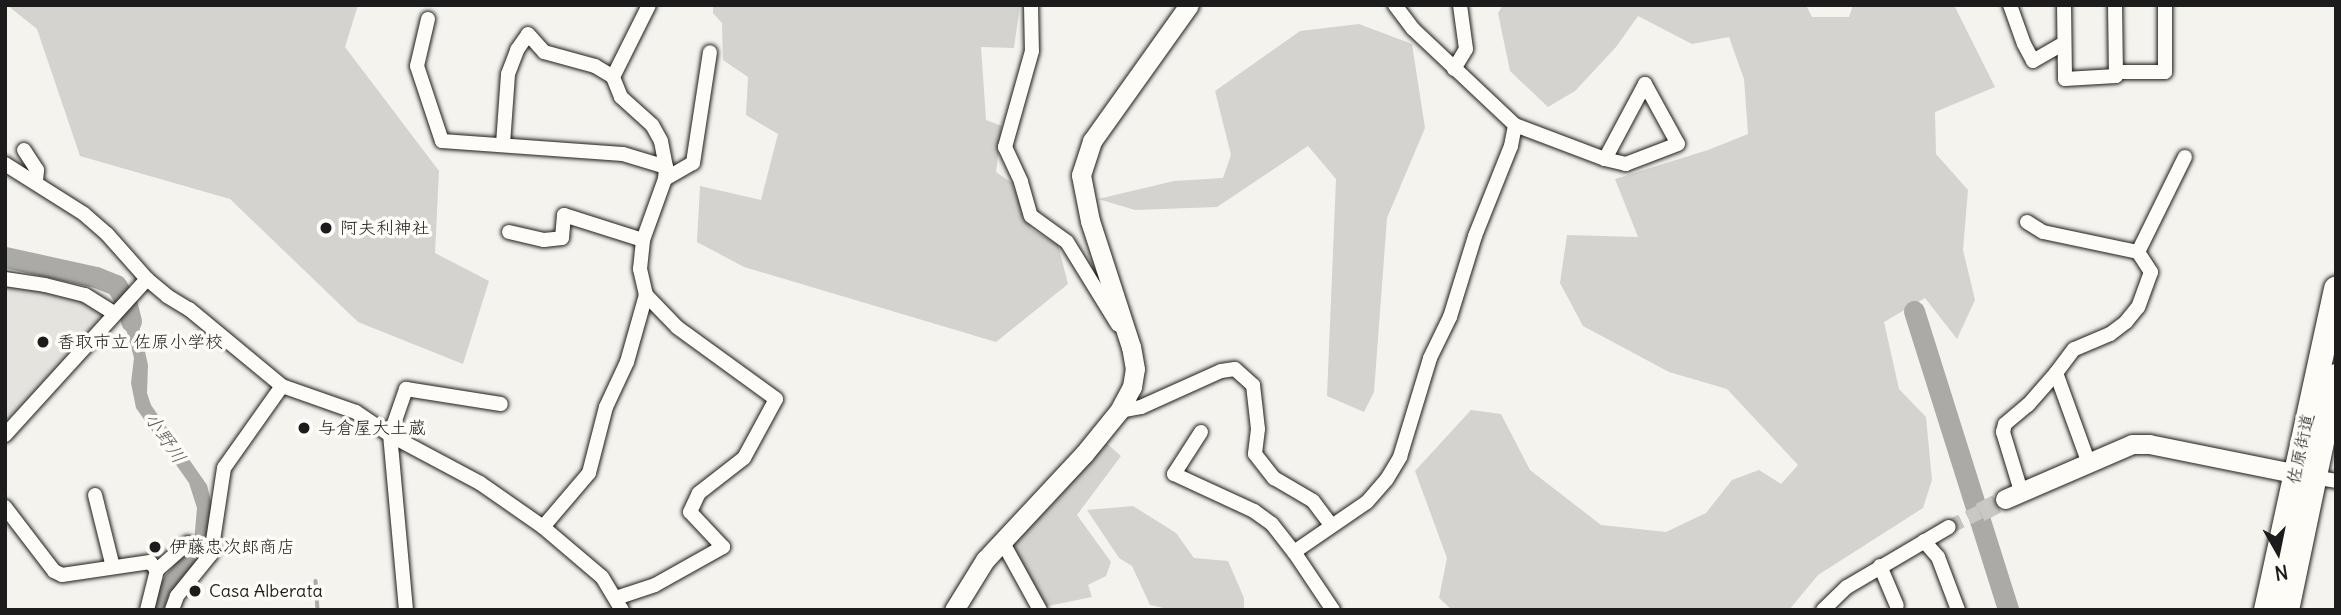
<!DOCTYPE html>
<html>
<head>
<meta charset="utf-8">
<style>
	body { margin:0 }
	#map { position:relative; width:2341px; height:615px; overflow:hidden; background:#f4f3ee; font-family:Delius,"Klee One",sans-serif }
	div>[style] { position:absolute }
	.built>* { inset:0; background:#e4e3de }
	.green>* { inset:0; background:#d4d3cf }
	.water>* { inset:0; background:#abaaa6 }
	.stream>* { height:3.5px; margin:-1.75px; padding:0 1.75px; transform-origin:1.75px; border-radius:1.75px; background:#abaaa6 }
	.river>* { height:21px; margin:-10.5px; padding:0 10.5px; transform-origin:10.5px; border-radius:10.5px; background:#abaaa6 }
	.street-tunnel>* { height:14px; margin-top:-7px; transform-origin:0; background:repeating-linear-gradient(90deg,#c9c8c4 0 14px,transparent 0 21px) }
	.secondary-tunnel>* { height:19px; margin-top:-9.5px; transform-origin:0; background:repeating-linear-gradient(90deg,#c9c8c4 0 19px,transparent 0 29px) }
	.roads { filter:drop-shadow(0 0 2px #1c1c1c) drop-shadow(0 0 2px #1c1c1c) }
	.street>* { height:14px; margin:-7px; padding:0 7px; transform-origin:7px; border-radius:7px; background:#fdfcf7 }
	.secondary>* { height:19px; margin:-9.5px; padding:0 9.5px; transform-origin:9.5px; border-radius:9.5px; background:#fdfcf7 }
	.highway>* { height:24px; margin:-12px; padding:0 12px; transform-origin:12px; border-radius:12px; background:#fdfcf7 }
	.dots>* { width:19px; height:19px; translate:-50% -50%; box-sizing:border-box; border:4px solid #fdfcf7; border-radius:50% }
	span { translate:-50% -50%; white-space:nowrap; text-align:center; line-height:1.15; -webkit-text-stroke:7px #fdfcf7; paint-order:stroke }
	.poi-label { font-size:18px; color:#1c1c1c }
	.left { translate:0 -50%; text-align:left }
	.street-label { font-size:18px; color:#1c1c1c }
	.water-label { font-size:19px; color:#5c5c5a; font-style:italic }
	.frame { position:absolute; inset:0; border:7px solid #1c1c1c; pointer-events:none }
	.north { position:absolute; left:2243px; top:517px; width:70px; height:70px; -webkit-text-stroke:5px #fdfcf7; paint-order:stroke; rotate:171deg; font-size:19px; font-weight:700; line-height:28px; text-align:center; color:#1c1c1c }
	.north::after { content:''; display:block; margin:auto; width:24px; height:32px; background:#1c1c1c; clip-path:polygon(50% 0,100% 100%,50% 72%,0 100%) }
</style>
</head>
<body>
<div id="map">
	<div class="built">
		<i style="clip-path:polygon(5px 282px,84px 298px,106px 313px,5px 425px)"></i>
	</div>
	<div class="green">
		<i style="clip-path:polygon(7px 5px,358px 5px,345px 47px,439px 171px,435px 253px,489px 281px,463px 364px,358px 322px,230px 199px,80px 156px,37px 29px)"></i>
		<i style="clip-path:polygon(713px 5px,1020px 5px,1014px 48px,981px 47px,986px 120px,1002px 126px,996px 172px,1012px 183px,1031px 229px,1058px 245px,1068px 284px,996px 342px,744px 267px,697px 242px,700px 186px,761px 200px,778px 134px,746px 115px,748px 77px,723px 60px,722px 23px,713px 13px)"></i>
		<i style="clip-path:polygon(1503px 5px,1806px 5px,1812px 17px,1849px 17px,1853px 5px,1954px 5px,1995px 87px,1935px 112px,1936px 154px,1968px 190px,1963px 250px,1975px 300px,1957px 339px,1925px 298px,1884px 322px,1899px 389px,1926px 417px,1932px 480px,1923px 508px,1818px 575px,1789px 610px,1452px 610px,1439px 598px,1447px 558px,1415px 471px,1471px 410px,1501px 414px,1530px 470px,1601px 525px,1666px 532px,1706px 513px,1732px 480px,1759px 470px,1781px 484px,1798px 465px,1727px 389px,1669px 372px,1583px 326px,1560px 283px,1567px 235px,1638px 237px,1615px 179px,1708px 150px,1748px 134px,1744px 79px,1729px 37px,1692px 44px,1638px 16px,1616px 47px,1575px 91px,1548px 107px,1510px 71px,1498px 13px)"></i>
		<i style="clip-path:polygon(1359px 24px,1412px 44px,1425px 128px,1387px 218px,1374px 392px,1364px 412px,1327px 396px,1336px 179px,1308px 146px,1217px 207px,1135px 210px,1098px 199px,1174px 181px,1223px 178px,1231px 155px,1215px 91px,1300px 31px)"></i>
		<i style="clip-path:polygon(1104px 441px,1121px 456px,1077px 515px,1111px 562px,1106px 576px,1088px 585px,1092px 597px,1043px 607px,1008px 548px,1058px 498px)"></i>
		<i style="clip-path:polygon(1133px 506px,1176px 533px,1194px 558px,1228px 561px,1244px 598px,1244px 610px,1173px 610px,1150px 605px,1132px 566px,1119px 558px,1087px 510px)"></i>
	</div>
	<div class="water">
		<i style="clip-path:polygon(133px 299px,148px 365px,147px 393px,151px 405px,207px 485px,212px 506px,210px 534px,202px 557px,169px 594px,164px 610px,152px 610px,155px 594px,165px 576px,194px 542px,197px 508px,189px 483px,136px 408px,131px 383px,134px 358px,121px 310px)"></i>
	</div>
	<div class="stream">
		<i style="left:316px;top:581px;width:29px;rotate:86deg"></i>
	</div>
	<div class="river">
		<i style="left:5px;top:257px;width:93px;rotate:12.4deg"></i>
		<i style="left:96px;top:277px;width:22px;rotate:22deg"></i>
		<i style="left:116px;top:285px;width:19px;rotate:58deg"></i>
		<i style="left:126px;top:301px;width:21px;rotate:76deg"></i>
		<i style="left:1914px;top:311px;width:313px;rotate:72.5deg"></i>
	</div>
	<div class="street-tunnel">
		<i style="left:1949px;top:527px;width:34px;rotate:-26deg"></i>
	</div>
	<div class="secondary-tunnel">
		<i style="left:1980px;top:512px;width:28px;rotate:-27deg"></i>
	</div>
	<div class="roads">
		<div class="street">
			<i style="left:1031px;top:5px;width:46px;rotate:88.8deg"></i>
			<i style="left:1032px;top:51px;width:100px;rotate:105.7deg"></i>
			<i style="left:1005px;top:147px;width:38px;rotate:65deg"></i>
			<i style="left:1021px;top:182px;width:35px;rotate:74deg"></i>
			<i style="left:1031px;top:216px;width:44px;rotate:35.8deg"></i>
			<i style="left:1067px;top:242px;width:97px;rotate:58.4deg"></i>
			<i style="left:2010px;top:5px;width:41px;rotate:70.3deg"></i>
			<i style="left:2024px;top:44px;width:19px;rotate:62deg"></i>
			<i style="left:2033px;top:61px;width:36px;rotate:-30deg"></i>
			<i style="left:2064px;top:5px;width:74px;rotate:89.2deg"></i>
			<i style="left:2065px;top:79px;width:51px;rotate:-3.4deg"></i>
			<i style="left:2116px;top:76px;width:71px;rotate:-90.8deg"></i>
			<i style="left:428px;top:19px;width:48px;rotate:103.2deg"></i>
			<i style="left:417px;top:66px;width:79px;rotate:71.6deg"></i>
			<i style="left:442px;top:141px;width:181px;rotate:4.1deg"></i>
			<i style="left:623px;top:154px;width:45px;rotate:16.8deg"></i>
			<i style="left:1454px;top:69px;width:23px;rotate:-59deg"></i>
			<i style="left:1466px;top:49px;width:44px;rotate:-97.8deg"></i>
			<i style="left:2116px;top:72px;width:49px"></i>
			<i style="left:2165px;top:72px;width:67px;rotate:-90deg"></i>
			<i style="left:1515px;top:125px;width:96px;rotate:20.7deg"></i>
			<i style="left:1605px;top:159px;width:85px;rotate:-61.9deg"></i>
			<i style="left:1645px;top:84px;width:68px;rotate:61.2deg"></i>
			<i style="left:1678px;top:144px;width:56px;rotate:159deg"></i>
			<i style="left:1626px;top:164px;width:22px;rotate:-167deg"></i>
			<i style="left:503px;top:144px;width:70px;rotate:-85.9deg"></i>
			<i style="left:508px;top:74px;width:26px;rotate:-69deg"></i>
			<i style="left:517px;top:50px;width:19px;rotate:-55deg"></i>
			<i style="left:528px;top:34px;width:24px;rotate:48deg"></i>
			<i style="left:544px;top:52px;width:53px;rotate:15.4deg"></i>
			<i style="left:595px;top:66px;width:21px;rotate:31deg"></i>
			<i style="left:24px;top:150px;width:24px;rotate:57deg"></i>
			<i style="left:37px;top:170px;width:12px;rotate:95deg"></i>
			<i style="left:5px;top:164px;width:93px;rotate:32.3deg"></i>
			<i style="left:84px;top:214px;width:30px;rotate:41deg"></i>
			<i style="left:107px;top:234px;width:60px;rotate:48.4deg"></i>
			<i style="left:665px;top:179px;width:32px;rotate:-30deg"></i>
			<i style="left:693px;top:163px;width:112px;rotate:-81.3deg"></i>
			<i style="left:2027px;top:222px;width:19px;rotate:32deg"></i>
			<i style="left:2043px;top:232px;width:97px;rotate:11.9deg"></i>
			<i style="left:2138px;top:252px;width:24px;rotate:57deg"></i>
			<i style="left:2151px;top:272px;width:37px;rotate:110deg"></i>
			<i style="left:2138px;top:307px;width:19px;rotate:129deg"></i>
			<i style="left:2126px;top:322px;width:20px;rotate:143deg"></i>
			<i style="left:2110px;top:334px;width:39px;rotate:157deg"></i>
			<i style="left:2074px;top:349px;width:30px;rotate:127deg"></i>
			<i style="left:2056px;top:373px;width:94px;rotate:70deg"></i>
			<i style="left:509px;top:232px;width:36px;rotate:13deg"></i>
			<i style="left:544px;top:240px;width:18px;rotate:-6deg"></i>
			<i style="left:562px;top:238px;width:23px;rotate:-85deg"></i>
			<i style="left:564px;top:215px;width:83px;rotate:17.6deg"></i>
			<i style="left:2138px;top:252px;width:106px;rotate:-63.7deg"></i>
			<i style="left:5px;top:279px;width:40px;rotate:8.5deg"></i>
			<i style="left:45px;top:285px;width:41px;rotate:14deg"></i>
			<i style="left:85px;top:295px;width:34px;rotate:32deg"></i>
			<i style="left:282px;top:386px;width:78px;rotate:19.4deg"></i>
			<i style="left:356px;top:412px;width:41px;rotate:34.1deg"></i>
			<i style="left:390px;top:435px;width:49px;rotate:-70.8deg"></i>
			<i style="left:406px;top:389px;width:96px;rotate:9deg"></i>
			<i style="left:1119px;top:411px;width:22px;rotate:-10deg"></i>
			<i style="left:1141px;top:407px;width:88px;rotate:-24.2deg"></i>
			<i style="left:1221px;top:371px;width:14px;rotate:-8deg"></i>
			<i style="left:1235px;top:369px;width:24px;rotate:42deg"></i>
			<i style="left:1253px;top:385px;width:44px;rotate:83.5deg"></i>
			<i style="left:1258px;top:429px;width:25px;rotate:97deg"></i>
			<i style="left:1255px;top:454px;width:31px;rotate:52deg"></i>
			<i style="left:1274px;top:478px;width:45px;rotate:30.5deg"></i>
			<i style="left:1313px;top:501px;width:30px;rotate:53deg"></i>
			<i style="left:1201px;top:432px;width:50px;rotate:122.7deg"></i>
			<i style="left:1174px;top:474px;width:88px;rotate:24.8deg"></i>
			<i style="left:1254px;top:511px;width:22px;rotate:36deg"></i>
			<i style="left:1272px;top:524px;width:36px;rotate:52deg"></i>
			<i style="left:5px;top:435px;width:211px;rotate:-47.7deg"></i>
			<i style="left:147px;top:279px;width:26px;rotate:40deg"></i>
			<i style="left:167px;top:296px;width:26px;rotate:31deg"></i>
			<i style="left:189px;top:309px;width:121px;rotate:39.6deg"></i>
			<i style="left:282px;top:386px;width:100px;rotate:125.3deg"></i>
			<i style="left:224px;top:468px;width:87px;rotate:98.6deg"></i>
			<i style="left:211px;top:554px;width:54px;rotate:129deg"></i>
			<i style="left:177px;top:596px;width:15px;rotate:110deg"></i>
			<i style="left:2314px;top:477px;width:22px;rotate:10deg"></i>
			<i style="left:2021px;top:491px;width:62px;rotate:-107deg"></i>
			<i style="left:2003px;top:432px;width:8px;rotate:-76deg"></i>
			<i style="left:2005px;top:424px;width:30px;rotate:-40deg"></i>
			<i style="left:2028px;top:405px;width:43px;rotate:-48.8deg"></i>
			<i style="left:95px;top:495px;width:74px;rotate:76deg"></i>
			<i style="left:5px;top:507px;width:81px;rotate:52.6deg"></i>
			<i style="left:54px;top:571px;width:9px;rotate:27deg"></i>
			<i style="left:62px;top:575px;width:89px;rotate:-8.4deg"></i>
			<i style="left:150px;top:562px;width:11px;rotate:49deg"></i>
			<i style="left:157px;top:570px;width:41px;rotate:104deg"></i>
			<i style="left:543px;top:527px;width:71px;rotate:-49.6deg"></i>
			<i style="left:589px;top:473px;width:68px;rotate:-75.6deg"></i>
			<i style="left:606px;top:407px;width:50px;rotate:-65deg"></i>
			<i style="left:627px;top:362px;width:70px;rotate:-74.2deg"></i>
			<i style="left:646px;top:295px;width:27px;rotate:-103deg"></i>
			<i style="left:640px;top:269px;width:29px;rotate:-84deg"></i>
			<i style="left:643px;top:240px;width:65px;rotate:-70.2deg"></i>
			<i style="left:665px;top:179px;width:12px;rotate:-85deg"></i>
			<i style="left:666px;top:167px;width:26px;rotate:-101deg"></i>
			<i style="left:661px;top:141px;width:18px;rotate:-119deg"></i>
			<i style="left:652px;top:125px;width:42px;rotate:-137.9deg"></i>
			<i style="left:621px;top:97px;width:22px;rotate:-112deg"></i>
			<i style="left:613px;top:77px;width:80px;rotate:-63.4deg"></i>
			<i style="left:1002px;top:541px;width:79px;rotate:61.2deg"></i>
			<i style="left:1924px;top:541px;width:21px;rotate:49deg"></i>
			<i style="left:1938px;top:557px;width:57px;rotate:69.3deg"></i>
			<i style="left:1880px;top:566px;width:43px;rotate:67deg"></i>
			<i style="left:157px;top:570px;width:41px;rotate:-41.1deg"></i>
			<i style="left:616px;top:598px;width:41px;rotate:-18.4deg"></i>
			<i style="left:655px;top:585px;width:78px;rotate:-29.2deg"></i>
			<i style="left:723px;top:547px;width:48px;rotate:-133.3deg"></i>
			<i style="left:690px;top:512px;width:21px;rotate:-65deg"></i>
			<i style="left:699px;top:493px;width:57px;rotate:-37.9deg"></i>
			<i style="left:744px;top:458px;width:67px;rotate:-61.5deg"></i>
			<i style="left:776px;top:399px;width:122px;rotate:-144deg"></i>
			<i style="left:677px;top:327px;width:45px;rotate:-134.1deg"></i>
			<i style="left:406px;top:610px;width:176px;rotate:-95.2deg"></i>
			<i style="left:390px;top:435px;width:102px;rotate:28.1deg"></i>
			<i style="left:480px;top:483px;width:77px;rotate:34.9deg"></i>
			<i style="left:543px;top:527px;width:77px;rotate:40.3deg"></i>
			<i style="left:602px;top:577px;width:39px;rotate:59deg"></i>
			<i style="left:1333px;top:610px;width:70px;rotate:-123.9deg"></i>
			<i style="left:1294px;top:552px;width:88px;rotate:-34.4deg"></i>
			<i style="left:1367px;top:502px;width:30px;rotate:-49deg"></i>
			<i style="left:1387px;top:479px;width:26px;rotate:-59deg"></i>
			<i style="left:1400px;top:457px;width:103px;rotate:-73.1deg"></i>
			<i style="left:1430px;top:358px;width:46px;rotate:-64deg"></i>
			<i style="left:1450px;top:317px;width:85px;rotate:-72.8deg"></i>
			<i style="left:1475px;top:236px;width:97px;rotate:-68.2deg"></i>
			<i style="left:1511px;top:146px;width:21px;rotate:-79deg"></i>
			<i style="left:1515px;top:125px;width:140px;rotate:-136.7deg"></i>
			<i style="left:1413px;top:29px;width:30px;rotate:-127deg"></i>
			<i style="left:1823px;top:610px;width:33px;rotate:-44deg"></i>
			<i style="left:1847px;top:587px;width:118px;rotate:-30.5deg"></i>
		</div>
		<div class="secondary">
			<i style="left:2005px;top:499px;width:138px;rotate:-23.4deg"></i>
			<i style="left:2132px;top:444px;width:17px"></i>
			<i style="left:2149px;top:444px;width:162px;rotate:11.4deg"></i>
			<i style="left:954px;top:610px;width:59px;rotate:-58.2deg"></i>
			<i style="left:985px;top:560px;width:145px;rotate:-47deg"></i>
			<i style="left:1084px;top:454px;width:55px;rotate:-50.9deg"></i>
			<i style="left:1119px;top:411px;width:27px;rotate:-62deg"></i>
			<i style="left:1132px;top:387px;width:18px;rotate:-81deg"></i>
			<i style="left:1135px;top:369px;width:22px;rotate:-100deg"></i>
			<i style="left:1131px;top:347px;width:133px;rotate:-108deg"></i>
			<i style="left:1090px;top:221px;width:47px;rotate:-101.1deg"></i>
			<i style="left:1081px;top:175px;width:36px;rotate:-72deg"></i>
			<i style="left:1092px;top:141px;width:167px;rotate:-54.5deg"></i>
		</div>
		<div class="highway">
			<i style="left:2266px;top:610px;width:329px;rotate:-77.7deg"></i>
			<i style="left:2287px;top:610px;width:239px;rotate:-78.2deg"></i>
		</div>
	</div>
	<div class="dots">
		<i style="left:326px;top:228px;background:#1c1c1c"></i>
		<i style="left:43px;top:342px;background:#1c1c1c"></i>
		<i style="left:304px;top:428px;background:#1c1c1c"></i>
		<i style="left:155px;top:547px;background:#1c1c1c"></i>
		<i style="left:195px;top:591px;background:#1c1c1c"></i>
	</div>
	<div class="poi-label">
		<span class="left" style="left:340px;top:228px">阿夫利神社</span>
		<span class="left" style="left:57px;top:342px">香取市立 佐原小学校</span>
		<span class="left" style="left:318px;top:428px">与倉屋大土蔵</span>
		<span class="left" style="left:169px;top:547px">伊藤忠次郎商店</span>
		<span class="left" style="left:209px;top:591px">Casa Alberata</span>
	</div>
	<div class="street-label">
		<span style="left:2301px;top:449px;rotate:-78deg">佐原街道</span>
	</div>
	<div class="water-label">
		<span style="left:165px;top:438px;rotate:56deg">小野川</span>
	</div>
	<div class="frame"></div>
	<div class="north">N</div>
</div>
</body>
</html>
